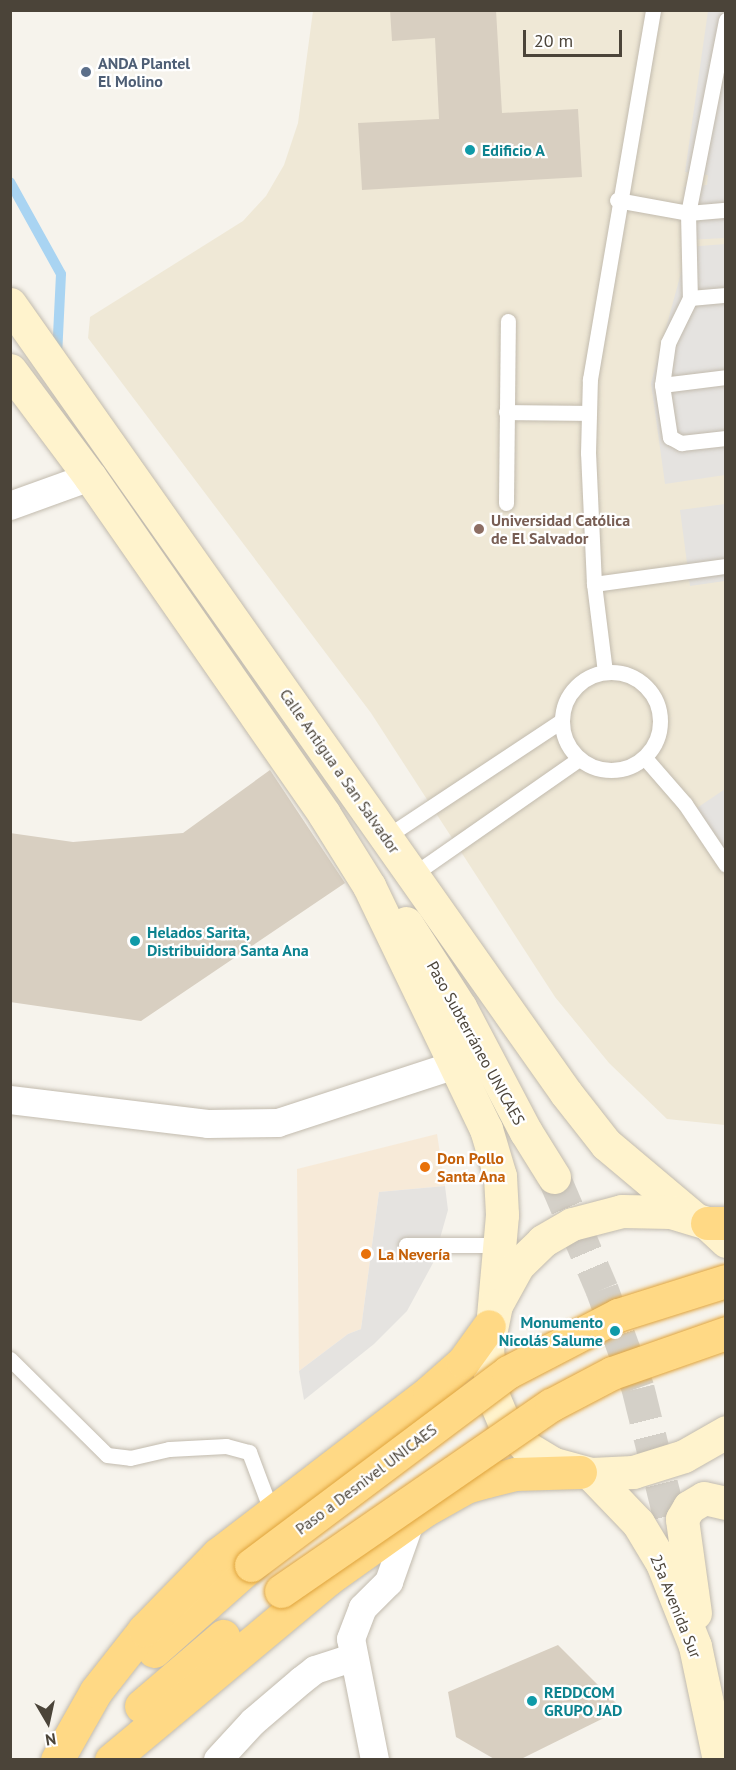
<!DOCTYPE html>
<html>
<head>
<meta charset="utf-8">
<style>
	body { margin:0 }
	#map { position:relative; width:736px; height:1770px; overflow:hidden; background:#f6f3ec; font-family:"PT Sans",sans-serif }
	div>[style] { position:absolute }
	.commercial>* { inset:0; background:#f7ead8 }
	.education>* { inset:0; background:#efe8d6 }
	.parking>* { inset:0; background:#e5e3e0 }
	.stream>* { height:10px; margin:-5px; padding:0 5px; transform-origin:5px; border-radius:5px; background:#a9d4f2 }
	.building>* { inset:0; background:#d8cfc1 }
	.secondary-tunnel>* { height:33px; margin-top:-16.5px; transform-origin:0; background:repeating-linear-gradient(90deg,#d4d0c8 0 33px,transparent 0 49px) }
	.roads { filter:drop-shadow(0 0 2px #c2bbae) drop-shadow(0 0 2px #c2bbae) }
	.service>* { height:15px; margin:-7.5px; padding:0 7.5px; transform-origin:7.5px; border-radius:7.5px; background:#fff }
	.service>.ring { margin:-7.5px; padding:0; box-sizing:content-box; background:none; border:15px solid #fff; border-radius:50% }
	.minor>* { height:28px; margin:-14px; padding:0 14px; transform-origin:14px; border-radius:14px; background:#fff }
	.secondary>* { height:33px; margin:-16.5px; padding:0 16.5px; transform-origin:16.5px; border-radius:16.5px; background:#fff3cd }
	.trunk>* { height:33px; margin:-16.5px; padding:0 16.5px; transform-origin:16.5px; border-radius:16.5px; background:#ffd985 }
	.bridges { filter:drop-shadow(0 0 2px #e0a43c) drop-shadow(0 0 2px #e0a43c) }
	.trunk-bridge>* { height:33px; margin:-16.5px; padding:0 16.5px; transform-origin:16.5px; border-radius:16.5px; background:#ffd985 }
	.dots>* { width:16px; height:16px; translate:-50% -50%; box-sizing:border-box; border:3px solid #fff; border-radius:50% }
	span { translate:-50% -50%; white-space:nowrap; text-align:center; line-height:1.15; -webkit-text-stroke:4.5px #fff; paint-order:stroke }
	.service-label { font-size:16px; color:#4e5e75; font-weight:700 }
	.left { translate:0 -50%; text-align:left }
	.culture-label { font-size:16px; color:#0d838f; font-weight:700 }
	.right { translate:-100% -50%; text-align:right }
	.education-label { font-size:16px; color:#785e54; font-weight:700 }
	.street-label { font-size:16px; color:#4b4439 }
	.food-label { font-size:16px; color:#c56008; font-weight:700 }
	.frame { position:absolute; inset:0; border:12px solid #4b4439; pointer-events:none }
	.north { position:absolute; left:18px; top:1692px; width:60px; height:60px; -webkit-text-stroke:4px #fff; paint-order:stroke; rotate:171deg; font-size:16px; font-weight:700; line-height:24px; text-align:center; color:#4b4439 }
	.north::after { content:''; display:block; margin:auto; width:21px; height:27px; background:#4b4439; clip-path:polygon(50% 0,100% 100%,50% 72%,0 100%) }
	.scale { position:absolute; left:523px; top:30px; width:99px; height:27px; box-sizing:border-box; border:3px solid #4b4439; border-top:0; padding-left:8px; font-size:18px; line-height:21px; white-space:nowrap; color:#4b4439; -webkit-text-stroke:4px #fff; paint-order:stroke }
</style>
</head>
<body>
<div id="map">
	<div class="commercial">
		<i style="clip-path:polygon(437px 1134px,445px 1186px,379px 1192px,361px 1329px,348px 1334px,299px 1371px,297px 1169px)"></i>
	</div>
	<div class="education">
		<i style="clip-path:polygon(313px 11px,725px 11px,725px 1125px,667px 1119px,609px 1063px,555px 997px,371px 713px,88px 338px,90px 317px,243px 221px,266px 196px,284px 165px,298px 123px)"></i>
	</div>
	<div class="parking">
		<i style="clip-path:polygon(708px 11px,725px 11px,725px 238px,687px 240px,684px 187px,707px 185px,708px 175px,685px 172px)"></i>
		<i style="clip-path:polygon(725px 244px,725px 475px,665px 484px,651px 383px,688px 247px)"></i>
		<i style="clip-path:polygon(725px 504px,725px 581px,690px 586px,680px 510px)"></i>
		<i style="clip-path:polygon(725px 789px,725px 856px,694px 810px)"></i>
		<i style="clip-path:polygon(445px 1186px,448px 1210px,433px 1263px,407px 1311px,374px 1344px,304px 1400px,299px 1371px,348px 1334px,361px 1329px,379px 1192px)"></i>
	</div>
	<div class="stream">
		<i style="left:10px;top:182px;width:105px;rotate:61deg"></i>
		<i style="left:61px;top:274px;width:83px;rotate:92.8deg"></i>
	</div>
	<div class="building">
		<i style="clip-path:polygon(390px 10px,496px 10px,502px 113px,578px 109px,582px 177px,362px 190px,358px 123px,439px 119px,435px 38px,392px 41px)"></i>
		<i style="clip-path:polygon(270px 770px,345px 883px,141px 1021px,10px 1002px,10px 833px,73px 842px,183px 833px)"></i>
		<i style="clip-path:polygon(558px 1645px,622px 1709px,519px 1760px,496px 1760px,456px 1737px,448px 1692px)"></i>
	</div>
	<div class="secondary-tunnel">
		<i style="left:554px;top:1177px;width:122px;rotate:66.8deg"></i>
		<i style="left:602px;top:1289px;width:105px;rotate:70deg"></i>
		<i style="left:638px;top:1388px;width:142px;rotate:76.2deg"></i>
	</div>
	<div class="roads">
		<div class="service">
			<i style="left:726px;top:20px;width:197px;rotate:101.1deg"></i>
			<i style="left:688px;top:213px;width:85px;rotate:88.7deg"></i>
			<i style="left:690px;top:298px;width:50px;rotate:116.1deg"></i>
			<i style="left:668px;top:343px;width:42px;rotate:98.1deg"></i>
			<i style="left:662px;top:385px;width:53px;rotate:81.3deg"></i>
			<i style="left:670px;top:437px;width:13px;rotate:29deg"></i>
			<i style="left:681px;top:443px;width:45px;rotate:-6.3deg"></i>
			<i style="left:617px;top:200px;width:72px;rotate:10.4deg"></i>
			<i style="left:688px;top:213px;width:38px;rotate:-5deg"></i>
			<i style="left:690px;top:298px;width:36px;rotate:-5deg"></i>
			<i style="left:662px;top:385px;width:64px;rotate:-7.1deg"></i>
			<i style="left:506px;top:412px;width:83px;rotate:0.7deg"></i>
			<i style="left:506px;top:503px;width:182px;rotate:-89.4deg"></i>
			<i style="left:594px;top:584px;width:133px;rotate:-7.8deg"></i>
			<i class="ring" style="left:562px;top:672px;width:83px;height:83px"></i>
			<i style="left:605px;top:672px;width:89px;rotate:-97.1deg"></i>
			<i style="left:594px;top:584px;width:131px;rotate:-92.6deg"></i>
			<i style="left:588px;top:453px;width:74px;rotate:-88.5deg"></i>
			<i style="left:590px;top:379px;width:374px;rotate:-80.3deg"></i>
			<i style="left:645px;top:758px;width:61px;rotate:49deg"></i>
			<i style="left:685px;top:804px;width:73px;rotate:56.1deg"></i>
			<i style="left:386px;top:837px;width:210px;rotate:-33.5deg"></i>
			<i style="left:414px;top:874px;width:201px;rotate:-34.9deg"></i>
			<i style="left:406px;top:1245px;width:98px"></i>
			<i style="left:10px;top:1359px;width:136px;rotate:44.7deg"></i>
			<i style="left:107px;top:1455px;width:23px;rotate:7deg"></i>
			<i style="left:130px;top:1458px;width:40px;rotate:-13deg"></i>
			<i style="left:169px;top:1449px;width:57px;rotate:-3deg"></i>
			<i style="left:226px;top:1446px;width:24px;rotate:15deg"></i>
			<i style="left:249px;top:1452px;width:65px;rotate:69.3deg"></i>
		</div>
		<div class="minor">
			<i style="left:10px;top:506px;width:85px;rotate:-19.9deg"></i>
			<i style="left:10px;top:1100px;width:199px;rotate:6.9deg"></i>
			<i style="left:208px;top:1124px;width:70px;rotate:-0.8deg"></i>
			<i style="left:278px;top:1123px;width:186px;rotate:-18.1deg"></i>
			<i style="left:218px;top:1760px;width:52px;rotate:-47.4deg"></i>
			<i style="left:253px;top:1722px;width:63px;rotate:-40.5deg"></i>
			<i style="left:301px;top:1681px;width:18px;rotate:-38deg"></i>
			<i style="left:315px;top:1670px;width:39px;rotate:-18deg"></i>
			<i style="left:375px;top:1760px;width:123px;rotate:-101.2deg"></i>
			<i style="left:351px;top:1639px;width:33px;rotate:-69deg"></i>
			<i style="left:363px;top:1608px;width:37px;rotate:-45deg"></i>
			<i style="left:389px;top:1582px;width:66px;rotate:-70.5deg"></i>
		</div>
		<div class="secondary">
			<i style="left:10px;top:304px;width:965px;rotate:54.83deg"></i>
			<i style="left:566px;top:1093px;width:65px;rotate:51.9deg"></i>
			<i style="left:606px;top:1144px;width:114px;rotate:40deg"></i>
			<i style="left:10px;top:370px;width:134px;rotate:53.2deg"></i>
			<i style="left:90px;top:477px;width:410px;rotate:55.2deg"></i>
			<i style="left:324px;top:814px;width:85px;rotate:58deg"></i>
			<i style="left:369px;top:886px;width:270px;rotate:64.3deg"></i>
			<i style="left:486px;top:1129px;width:49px;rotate:73.4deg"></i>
			<i style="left:500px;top:1176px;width:39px;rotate:87deg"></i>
			<i style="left:502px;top:1215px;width:100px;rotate:95.1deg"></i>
			<i style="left:406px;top:923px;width:100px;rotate:57.3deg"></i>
			<i style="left:460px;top:1007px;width:141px;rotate:62.2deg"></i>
			<i style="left:526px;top:1132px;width:53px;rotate:58.1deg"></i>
			<i style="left:726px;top:1241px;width:26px;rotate:-137deg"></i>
			<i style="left:707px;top:1223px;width:38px;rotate:-163deg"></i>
			<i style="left:671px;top:1212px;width:49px;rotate:-178.8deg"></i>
			<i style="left:622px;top:1211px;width:52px;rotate:165.4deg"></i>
			<i style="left:572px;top:1224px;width:34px;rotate:150deg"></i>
			<i style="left:543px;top:1241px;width:35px;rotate:136deg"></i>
			<i style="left:518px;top:1265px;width:46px;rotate:118.8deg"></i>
			<i style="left:496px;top:1305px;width:45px;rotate:101.6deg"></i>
			<i style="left:487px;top:1349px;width:45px;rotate:83.7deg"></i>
			<i style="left:492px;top:1394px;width:33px;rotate:67deg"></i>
			<i style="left:505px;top:1424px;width:33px;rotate:47deg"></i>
			<i style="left:527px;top:1448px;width:31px;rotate:31deg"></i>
			<i style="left:554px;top:1464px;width:38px;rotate:15deg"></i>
			<i style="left:591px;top:1474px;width:42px;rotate:-2.7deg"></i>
			<i style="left:633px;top:1472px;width:53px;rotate:-17.4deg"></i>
			<i style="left:684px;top:1456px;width:48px;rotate:-29.7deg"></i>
			<i style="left:591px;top:1474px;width:68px;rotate:46.2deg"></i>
			<i style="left:638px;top:1523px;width:47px;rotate:59deg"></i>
			<i style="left:662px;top:1563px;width:89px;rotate:68.3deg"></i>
			<i style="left:695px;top:1646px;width:116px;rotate:78.1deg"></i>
			<i style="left:695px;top:1613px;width:95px;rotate:-97.9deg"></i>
			<i style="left:682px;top:1519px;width:14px;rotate:-60deg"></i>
			<i style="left:689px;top:1507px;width:17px;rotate:-31deg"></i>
			<i style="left:704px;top:1498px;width:23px;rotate:13deg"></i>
		</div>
		<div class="trunk">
			<i style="left:707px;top:1223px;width:19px"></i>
			<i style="left:154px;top:1651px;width:130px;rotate:-41.6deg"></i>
			<i style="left:141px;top:1706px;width:108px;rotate:-40.5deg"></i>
			<i style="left:57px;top:1760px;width:79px;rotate:-60.5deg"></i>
			<i style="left:96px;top:1691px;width:78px;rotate:-51.8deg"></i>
			<i style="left:144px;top:1630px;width:106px;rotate:-45.8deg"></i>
			<i style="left:218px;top:1554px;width:266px;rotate:-37.5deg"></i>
			<i style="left:429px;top:1392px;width:45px;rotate:-41.4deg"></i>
			<i style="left:463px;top:1362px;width:44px;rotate:-54.2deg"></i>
			<i style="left:111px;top:1760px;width:283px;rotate:-39.8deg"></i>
			<i style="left:328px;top:1579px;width:119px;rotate:-35.4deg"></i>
			<i style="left:425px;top:1510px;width:47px;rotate:-29.3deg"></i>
			<i style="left:466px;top:1487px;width:22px;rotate:-16deg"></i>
			<i style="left:487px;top:1481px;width:29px;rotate:-14deg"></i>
			<i style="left:515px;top:1474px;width:65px;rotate:-1.8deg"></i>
		</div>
	</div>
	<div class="bridges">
		<div class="trunk-bridge">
			<i style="left:251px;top:1565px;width:321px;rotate:-36.9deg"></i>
			<i style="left:508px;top:1372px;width:124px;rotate:-27.4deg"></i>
			<i style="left:618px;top:1315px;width:113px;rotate:-17.5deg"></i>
			<i style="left:281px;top:1591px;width:328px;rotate:-34.6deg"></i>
			<i style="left:551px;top:1405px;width:69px;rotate:-27.7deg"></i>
			<i style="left:612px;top:1373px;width:121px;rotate:-19.3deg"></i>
		</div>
	</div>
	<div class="dots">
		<i style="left:86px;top:72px;background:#5c6f8a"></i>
		<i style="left:470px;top:150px;background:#0f9aa8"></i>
		<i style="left:479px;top:529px;background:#8d6e63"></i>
		<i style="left:135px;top:941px;background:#0f9aa8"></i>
		<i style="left:425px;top:1167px;background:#e8710a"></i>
		<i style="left:366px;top:1254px;background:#e8710a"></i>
		<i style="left:615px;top:1331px;background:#0f9aa8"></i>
		<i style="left:532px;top:1701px;background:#0f9aa8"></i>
	</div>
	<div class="service-label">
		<span class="left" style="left:98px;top:72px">ANDA Plantel<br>El Molino</span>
	</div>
	<div class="culture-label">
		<span class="left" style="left:482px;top:150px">Edificio A</span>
		<span class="left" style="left:147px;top:941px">Helados Sarita,<br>Distribuidora Santa Ana</span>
		<span class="right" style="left:603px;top:1331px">Monumento<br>Nicolás Salume</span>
		<span class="left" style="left:544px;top:1701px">REDDCOM<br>GRUPO JAD</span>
	</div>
	<div class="education-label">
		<span class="left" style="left:491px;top:529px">Universidad Católica<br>de El Salvador</span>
	</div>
	<div class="street-label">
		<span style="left:340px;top:771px;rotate:55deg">Calle Antigua a San Salvador</span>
		<span style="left:476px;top:1043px;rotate:61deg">Paso Subterráneo UNICAES</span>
		<span style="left:366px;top:1479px;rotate:-37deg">Paso a Desnivel UNICAES</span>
		<span style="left:676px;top:1606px;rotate:68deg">25a Avenida Sur</span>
	</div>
	<div class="food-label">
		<span class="left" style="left:437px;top:1167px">Don Pollo<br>Santa Ana</span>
		<span class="left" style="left:378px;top:1254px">La Nevería</span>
	</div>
	<div class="frame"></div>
	<div class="north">N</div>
	<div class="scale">20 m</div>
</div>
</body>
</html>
